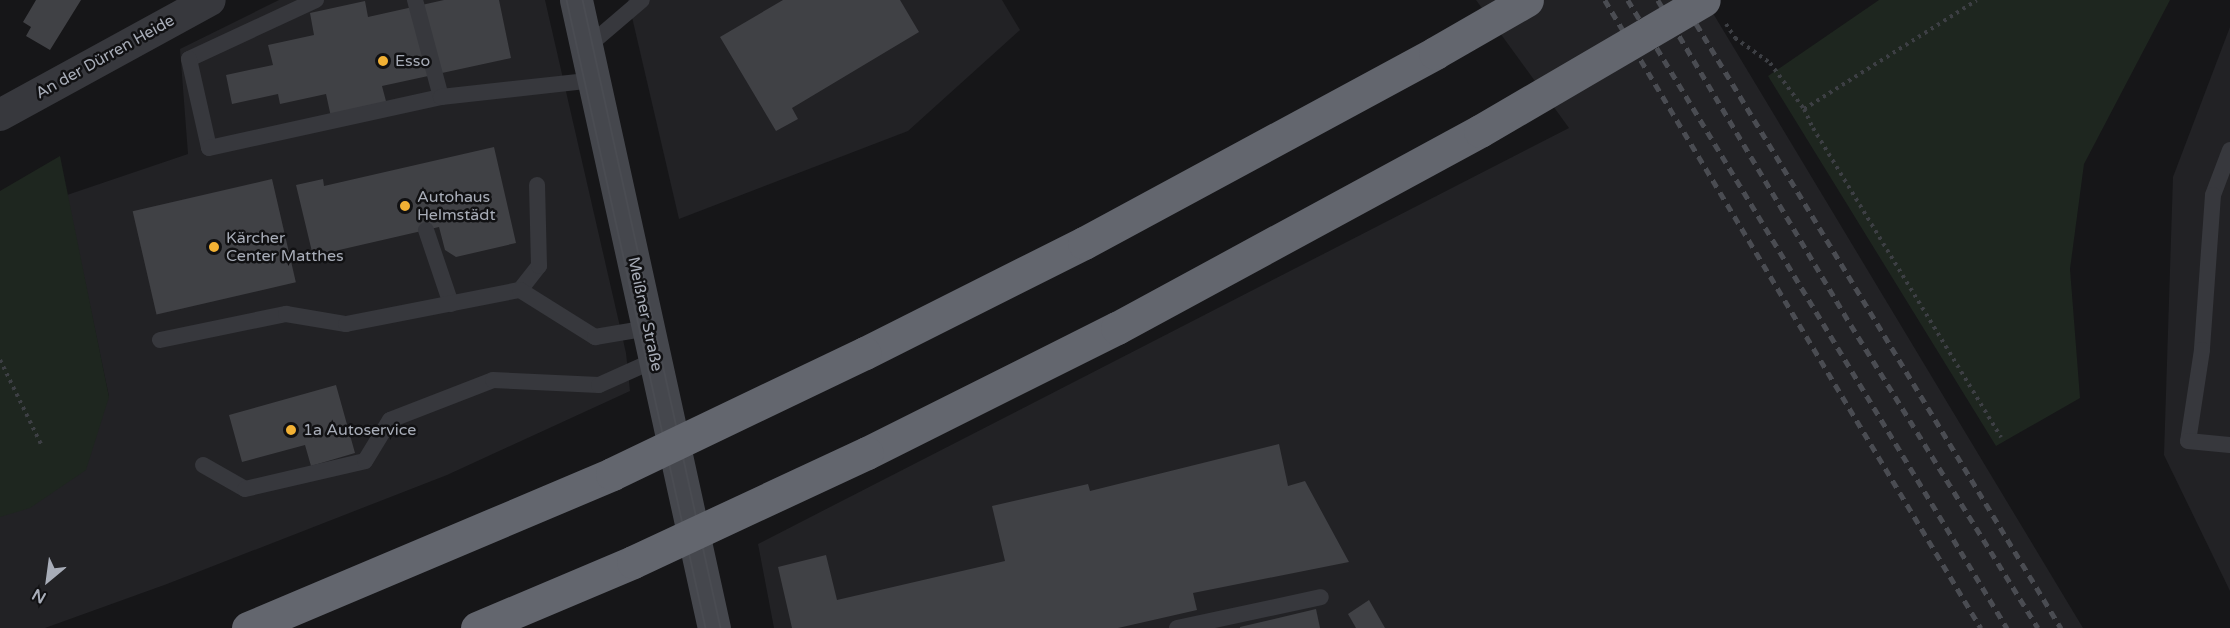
<!DOCTYPE html>
<html>
<head>
<meta charset="utf-8">
<style>
	body { margin:0 }
	#map { position:relative; width:2230px; height:628px; overflow:hidden; background:#161618; font-family:"Varela Round",sans-serif }
	div>[style] { position:absolute }
	.built>* { inset:0; background:#222225 }
	.green>* { inset:0; background:#1e261f }
	.building>* { inset:0; background:#404145; transform-origin:0 0 }
	.path>* { height:4px; margin-top:-2px; transform-origin:0; background:repeating-linear-gradient(90deg,#3d3f44 0 3px,transparent 0 7.5px) }
	.lane>* { height:16px; margin:-8px; padding:0 8px; transform-origin:8px; border-radius:8px; background:#37383d }
	.street>* { height:32px; margin:-16px; padding:0 16px; transform-origin:16px; border-radius:16px; background:#37383d }
	.secondary>* { height:33px; margin:-16.5px; padding:0 16.5px; transform-origin:16.5px; border-radius:16.5px; background:#45474d }
	.highway>* { height:33px; margin:-16.5px; padding:0 16.5px; transform-origin:16.5px; border-radius:16.5px; background:#63666e }
	.tram>* { height:1.5px; margin:-0.75px; padding:0 0.75px; transform-origin:0.75px; border-radius:0.75px; background:#4a4c52 }
	.rail>* { height:4.5px; margin-top:-2.25px; transform-origin:0; background:repeating-linear-gradient(90deg,#4a4c52 0 8px,transparent 0 14px) }
	.highway-bridge>* { height:33px; margin:-16.5px; padding:0 16.5px; transform-origin:16.5px; border-radius:16.5px; background:#63666e }
	.dots>* { width:16px; height:16px; translate:-50% -50%; box-sizing:border-box; border:3px solid #111113; border-radius:50% }
	span { translate:-50% -50%; white-space:nowrap; text-align:center; line-height:1.15; -webkit-text-stroke:5px #111113; paint-order:stroke }
	.street-label { font-size:16px; color:#a8adb8 }
	.poi-label { font-size:16px; color:#a8adb8 }
	.left { translate:0 -50%; text-align:left }
	.north { position:absolute; left:18px; top:550px; width:60px; height:60px; -webkit-text-stroke:4px #111113; paint-order:stroke; rotate:209deg; font-size:16px; font-weight:700; line-height:24px; text-align:center; color:#a8adb8 }
	.north::after { content:''; display:block; margin:auto; width:21px; height:27px; background:#a8adb8; clip-path:polygon(50% 0,100% 100%,50% 72%,0 100%) }
</style>
</head>
<body>
<div id="map">
	<div class="built">
		<i style="clip-path:polygon(279px 0,545px 0,626px 353px,630px 391px,447px 475px,167px 584px,45px 628px,0 628px,0 509px,109px 397px,67px 195px,188px 154px,180px 49px)"></i>
		<i style="clip-path:polygon(628px 0,1002px 0,1020px 30px,908px 131px,679px 219px)"></i>
		<i style="clip-path:polygon(1476px 0,1705px 0,2083px 628px,774px 628px,758px 544px,1569px 128px)"></i>
		<i style="clip-path:polygon(2230px 27px,2230px 591px,2164px 455px,2173px 177px)"></i>
	</div>
	<div class="green">
		<i style="clip-path:polygon(1879px 0,2170px 0,2084px 164px,2070px 269px,2080px 398px,1996px 446px,1768px 76px)"></i>
		<i style="clip-path:polygon(60px 156px,109px 397px,86px 470px,30px 508px,0 517px,0 191px)"></i>
	</div>
	<div class="building">
		<i style="clip-path:polygon(36px 0,81px 0,50px 50px,26px 36px,31px 27px,23px 22px)"></i>
		<i style="clip-path:polygon(444px 0,499px 0,511px 58px,382px 86px,387px 105px,331px 117px,326px 94px,280px 104px,278px 94px,232px 104px,226px 75px,273px 65px,268px 45px,314px 35px,310px 13px,365px 1px,368px 17px)"></i>
		<i style="clip-path:polygon(783px 0,900px 0,919px 32px,792px 108px,798px 119px,776px 131px,720px 37px)"></i>
		<i style="clip-path:polygon(494px 147px,516px 243px,456px 257px,445px 250px,439px 227px,313px 256px,296px 185px,323px 179px,324px 186px)"></i>
		<i style="left:272px;top:179px;width:106px;height:143px;rotate:77deg"></i>
		<i style="clip-path:polygon(336px 385px,355px 453px,311px 466px,305px 445px,242px 462px,229px 415px)"></i>
		<i style="clip-path:polygon(1279px 444px,1288px 486px,1305px 481px,1349px 562px,1193px 593px,1197px 610px,1118px 628px,792px 628px,778px 567px,826px 555px,837px 600px,1005px 561px,992px 506px,1088px 484px,1090px 491px)"></i>
		<i style="clip-path:polygon(1369px 600px,1385px 628px,1356px 628px,1348px 614px)"></i>
		<i style="clip-path:polygon(1316px 609px,1320px 628px,1240px 628px,1240px 627px)"></i>
	</div>
	<div class="path">
		<i style="left:1726px;top:24px;width:17px;rotate:57deg"></i>
		<i style="left:1735px;top:38px;width:43px;rotate:35.5deg"></i>
		<i style="left:1770px;top:63px;width:57px;rotate:53.5deg"></i>
		<i style="left:1804px;top:109px;width:21px;rotate:65deg"></i>
		<i style="left:1813px;top:128px;width:362px;rotate:58.7deg"></i>
		<i style="left:1804px;top:109px;width:204px;rotate:-32.2deg"></i>
		<i style="left:0;top:360px;width:96px;rotate:64deg"></i>
	</div>
	<div class="lane">
		<i style="left:316px;top:0;width:140px;rotate:155.1deg"></i>
		<i style="left:189px;top:59px;width:91px;rotate:77.3deg"></i>
		<i style="left:209px;top:148px;width:238px;rotate:-12.4deg"></i>
		<i style="left:415px;top:0;width:100px;rotate:75deg"></i>
		<i style="left:441px;top:97px;width:154px;rotate:-6.3deg"></i>
		<i style="left:587px;top:47px;width:72px;rotate:-40.5deg"></i>
		<i style="left:2230px;top:150px;width:48px;rotate:110.7deg"></i>
		<i style="left:2213px;top:195px;width:155px;rotate:94.1deg"></i>
		<i style="left:2202px;top:350px;width:92px;rotate:98.7deg"></i>
		<i style="left:2188px;top:441px;width:42px;rotate:5.4deg"></i>
		<i style="left:426px;top:230px;width:78px;rotate:71.3deg"></i>
		<i style="left:520px;top:290px;width:31px;rotate:-52deg"></i>
		<i style="left:539px;top:266px;width:81px;rotate:-91.4deg"></i>
		<i style="left:160px;top:340px;width:129px;rotate:-11.7deg"></i>
		<i style="left:286px;top:314px;width:61px;rotate:9.5deg"></i>
		<i style="left:346px;top:324px;width:177px;rotate:-11.1deg"></i>
		<i style="left:520px;top:290px;width:89px;rotate:32.1deg"></i>
		<i style="left:595px;top:337px;width:54px;rotate:-9.6deg"></i>
		<i style="left:203px;top:465px;width:48px;rotate:29.7deg"></i>
		<i style="left:245px;top:489px;width:123px;rotate:-13.1deg"></i>
		<i style="left:365px;top:461px;width:48px;rotate:-58.6deg"></i>
		<i style="left:390px;top:420px;width:110px;rotate:-21.2deg"></i>
		<i style="left:493px;top:380px;width:106px;rotate:2.7deg"></i>
		<i style="left:599px;top:385px;width:61px;rotate:-24.1deg"></i>
		<i style="left:1177px;top:628px;width:147px;rotate:-12.1deg"></i>
	</div>
	<div class="street">
		<i style="left:0;top:115px;width:239px;rotate:-28.7deg"></i>
	</div>
	<div class="secondary">
		<i style="left:576px;top:0;width:643px;rotate:77.61deg"></i>
	</div>
	<div class="highway">
		<i style="left:865px;top:353px;width:245px;rotate:-26.7deg"></i>
		<i style="left:1084px;top:243px;width:399px;rotate:-28.4deg"></i>
		<i style="left:1435px;top:53px;width:106px;rotate:-29.9deg"></i>
		<i style="left:867px;top:453px;width:280px;rotate:-26.6deg"></i>
		<i style="left:248px;top:628px;width:395px;rotate:-22.9deg"></i>
		<i style="left:477px;top:628px;width:169px;rotate:-22.9deg"></i>
	</div>
	<div class="tram">
		<i style="left:567px;top:0;width:643px;rotate:77.52deg"></i>
		<i style="left:583px;top:0;width:643px;rotate:77.61deg"></i>
	</div>
	<div class="rail">
		<i style="left:1605px;top:0;width:732px;rotate:59.09deg"></i>
		<i style="left:1628px;top:0;width:734px;rotate:58.89deg"></i>
		<i style="left:1658px;top:0;width:378px;rotate:59.3deg"></i>
		<i style="left:1851px;top:325px;width:356px;rotate:58.3deg"></i>
		<i style="left:1682px;top:0;width:734px;rotate:58.89deg"></i>
	</div>
	<div class="highway-bridge">
		<i style="left:1117px;top:328px;width:413px;rotate:-28.5deg"></i>
		<i style="left:1480px;top:131px;width:259px;rotate:-30.3deg"></i>
		<i style="left:612px;top:474px;width:280px;rotate:-25.6deg"></i>
		<i style="left:633px;top:562px;width:258px;rotate:-25deg"></i>
	</div>
	<div class="dots">
		<i style="left:383px;top:61px;background:#f2b134"></i>
		<i style="left:405px;top:206px;background:#f2b134"></i>
		<i style="left:214px;top:247px;background:#f2b134"></i>
		<i style="left:291px;top:430px;background:#f2b134"></i>
	</div>
	<div class="street-label">
		<span style="left:105px;top:57px;rotate:-29deg">An der Dürren Heide</span>
		<span style="left:645px;top:314px;rotate:78deg">Meißner Straße</span>
	</div>
	<div class="poi-label">
		<span class="left" style="left:395px;top:61px">Esso</span>
		<span class="left" style="left:417px;top:206px">Autohaus<br>Helmstädt</span>
		<span class="left" style="left:226px;top:247px">Kärcher<br>Center Matthes</span>
		<span class="left" style="left:303px;top:430px">1a Autoservice</span>
	</div>
	<div class="north">N</div>
</div>
</body>
</html>
